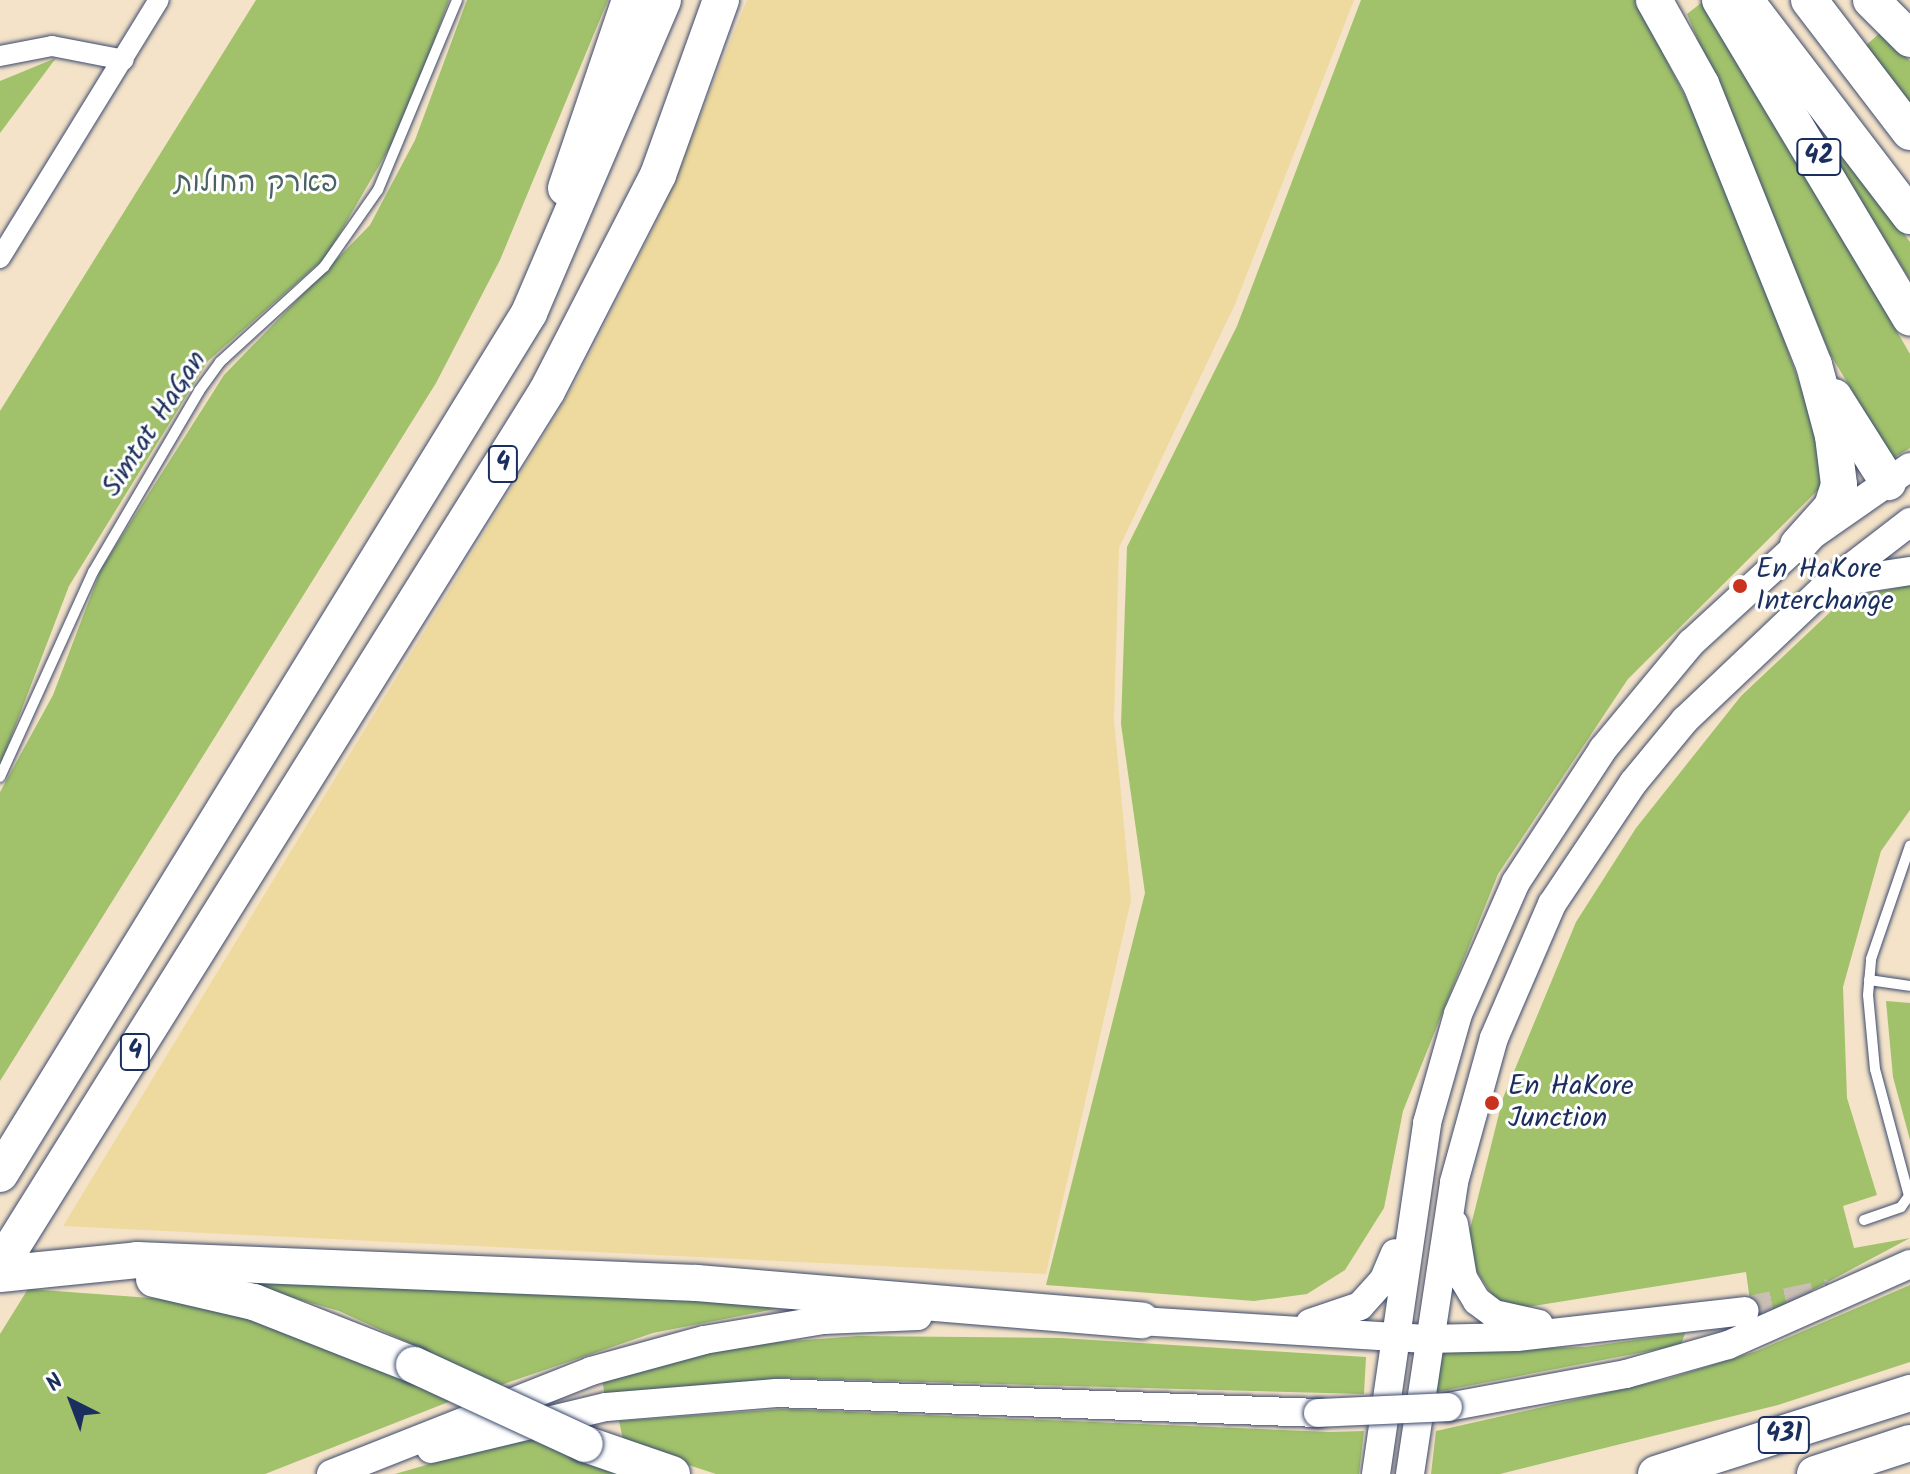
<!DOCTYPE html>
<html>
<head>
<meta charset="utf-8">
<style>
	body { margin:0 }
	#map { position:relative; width:1910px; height:1474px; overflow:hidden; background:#f4e3c9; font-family:Kalam,"Playpen Sans Hebrew",sans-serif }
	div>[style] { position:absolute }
	.green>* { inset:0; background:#a1c26b }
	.sand>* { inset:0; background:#eeda9e }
	.secondary-tunnel>* { height:28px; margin-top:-14px; transform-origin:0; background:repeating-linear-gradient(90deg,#c9bfb4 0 28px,transparent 0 42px) }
	.roads { filter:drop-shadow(0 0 2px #3c4a6e) drop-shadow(0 0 2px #3c4a6e) }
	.lane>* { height:10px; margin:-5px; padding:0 5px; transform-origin:5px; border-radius:5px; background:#fff }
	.street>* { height:20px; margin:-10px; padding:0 10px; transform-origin:10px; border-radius:10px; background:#fff }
	.secondary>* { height:28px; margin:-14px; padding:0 14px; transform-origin:14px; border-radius:14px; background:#fff }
	.highway>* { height:36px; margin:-18px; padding:0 18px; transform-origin:18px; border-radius:18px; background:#fff }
	.bridges { filter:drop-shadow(0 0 2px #3c4a6e) drop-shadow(0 0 2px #3c4a6e) }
	.secondary-bridge>* { height:28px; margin:-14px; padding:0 14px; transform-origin:14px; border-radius:14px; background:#fff }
	.highway-bridge>* { height:36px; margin:-18px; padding:0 18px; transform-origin:18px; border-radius:18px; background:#fff }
	.dots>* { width:22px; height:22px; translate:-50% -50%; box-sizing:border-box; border:4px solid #fff; border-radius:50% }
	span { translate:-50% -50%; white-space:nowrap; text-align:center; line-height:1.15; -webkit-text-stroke:6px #fff; paint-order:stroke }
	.shield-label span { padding:2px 6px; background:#fff; border:2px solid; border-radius:6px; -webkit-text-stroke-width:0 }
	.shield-label { font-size:26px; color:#1b2f5e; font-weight:700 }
	.park-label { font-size:28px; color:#4a6263 }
	.street-label { font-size:28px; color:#1b2f5e }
	.poi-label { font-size:28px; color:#1b2f5e }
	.left { translate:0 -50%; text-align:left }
	.north { position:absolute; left:32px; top:1362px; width:80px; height:80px; -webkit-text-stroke:6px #fff; paint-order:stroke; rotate:318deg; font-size:22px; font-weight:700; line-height:32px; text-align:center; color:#1b2f5e }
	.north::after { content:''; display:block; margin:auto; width:28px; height:36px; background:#1b2f5e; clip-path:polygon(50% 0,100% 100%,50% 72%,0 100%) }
</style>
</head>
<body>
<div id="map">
	<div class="green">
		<i style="clip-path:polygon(256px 0,449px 0,405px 121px,326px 257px,208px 361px,69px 586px,0 766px,0 411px)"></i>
		<i style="clip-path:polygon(467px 0,608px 0,500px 260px,436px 383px,0 1081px,0 792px,53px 695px,101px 569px,224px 375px,370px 225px,415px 140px)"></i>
		<i style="clip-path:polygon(1361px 0,1636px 0,1727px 179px,1826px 458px,1820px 488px,1628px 679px,1498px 874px,1403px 1111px,1384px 1208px,1345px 1270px,1307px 1294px,1254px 1301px,1046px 1285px,1145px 893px,1121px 724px,1127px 547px,1237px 326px)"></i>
		<i style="clip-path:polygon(1705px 0,1910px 354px,1910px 448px,1893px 458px,1830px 354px,1687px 14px)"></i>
		<i style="clip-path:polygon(1882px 31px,1910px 61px,1910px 103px,1863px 48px)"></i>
		<i style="clip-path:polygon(56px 58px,0 133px,0 81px)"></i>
		<i style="clip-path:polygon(1846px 152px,1910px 242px,1910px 280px,1832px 155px)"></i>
		<i style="clip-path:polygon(1910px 585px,1910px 810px,1881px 851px,1843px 987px,1847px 1098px,1877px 1195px,1843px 1206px,1854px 1248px,1910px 1238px,1753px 1322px,1746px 1272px,1527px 1307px,1496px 1301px,1468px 1258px,1469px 1233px,1503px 1098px,1576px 922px,1636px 828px,1741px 696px,1844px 599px)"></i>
		<i style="clip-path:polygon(1886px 1001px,1910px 1003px,1910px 1140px,1893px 1077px)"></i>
		<i style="clip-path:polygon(225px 1278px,816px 1301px,653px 1333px,501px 1385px,339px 1311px)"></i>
		<i style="clip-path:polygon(1910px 1285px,1910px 1362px,1778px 1405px,1500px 1474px,1431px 1474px,1436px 1431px,1667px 1379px,1757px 1351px)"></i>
		<i style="clip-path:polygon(28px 1289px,192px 1301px,308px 1334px,451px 1401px,265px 1474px,0 1474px,0 1334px)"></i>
		<i style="clip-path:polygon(1685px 1333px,1681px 1345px,1436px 1392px,1443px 1350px,1586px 1347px)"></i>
		<i style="clip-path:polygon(858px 1336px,1061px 1338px,1366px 1357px,1364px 1394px,783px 1378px,605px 1397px,602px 1379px,662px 1362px,753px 1344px)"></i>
		<i style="clip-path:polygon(782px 1409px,1330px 1432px,1364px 1431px,1359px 1474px,716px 1474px,624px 1444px,619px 1421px)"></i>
		<i style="clip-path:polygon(523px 1437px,619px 1474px,395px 1474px)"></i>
	</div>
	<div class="sand">
		<i style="clip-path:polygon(747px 0,1354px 0,1236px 302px,1119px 548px,1114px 720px,1131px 900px,1046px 1274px,63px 1226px,576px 382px,661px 213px)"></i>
	</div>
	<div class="secondary-tunnel">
		<i style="left:1745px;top:1311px;width:87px;rotate:-12deg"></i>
	</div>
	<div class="roads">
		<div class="lane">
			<i style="left:0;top:777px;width:225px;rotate:-65.6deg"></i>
			<i style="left:93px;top:572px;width:210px;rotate:-59.6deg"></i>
			<i style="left:199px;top:391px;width:36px;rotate:-54deg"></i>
			<i style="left:220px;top:362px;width:141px;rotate:-42.4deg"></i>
			<i style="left:324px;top:267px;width:94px;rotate:-55deg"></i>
			<i style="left:378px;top:190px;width:206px;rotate:-67.4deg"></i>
			<i style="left:1869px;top:980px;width:41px;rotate:8.3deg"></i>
			<i style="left:1864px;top:1220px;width:39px;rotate:-19deg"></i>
			<i style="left:1901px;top:1207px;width:14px;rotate:-54deg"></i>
			<i style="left:1909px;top:1196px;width:131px;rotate:-105deg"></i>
			<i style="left:1875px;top:1069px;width:74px;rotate:-95.4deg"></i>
			<i style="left:1868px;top:995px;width:36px;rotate:-85deg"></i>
			<i style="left:1871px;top:959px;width:120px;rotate:-71deg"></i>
		</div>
		<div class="street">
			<i style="left:0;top:56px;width:53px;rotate:-10.9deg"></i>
			<i style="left:52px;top:46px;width:73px;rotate:11deg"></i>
			<i style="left:0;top:258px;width:303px;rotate:-58.4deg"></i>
		</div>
		<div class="secondary">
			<i style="left:1838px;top:582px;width:73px;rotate:-8.7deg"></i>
			<i style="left:1454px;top:1224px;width:55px;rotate:80.5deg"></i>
			<i style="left:1463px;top:1278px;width:27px;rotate:59deg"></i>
			<i style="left:1477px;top:1301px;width:21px;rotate:37deg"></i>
			<i style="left:1494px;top:1314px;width:46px;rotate:12.5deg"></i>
			<i style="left:1124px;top:1320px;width:303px;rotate:3.6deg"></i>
			<i style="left:1426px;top:1339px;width:91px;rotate:-1.3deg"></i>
			<i style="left:1517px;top:1337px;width:229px;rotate:-6.5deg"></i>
			<i style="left:1310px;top:1323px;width:53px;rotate:-18.8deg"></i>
			<i style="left:1360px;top:1306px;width:36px;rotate:-48deg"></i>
			<i style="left:1384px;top:1279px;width:28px;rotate:-67deg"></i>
			<i style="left:1448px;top:1407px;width:181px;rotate:-10.5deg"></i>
			<i style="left:1626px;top:1374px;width:106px;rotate:-15.9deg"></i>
			<i style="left:1728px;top:1345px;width:199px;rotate:-24deg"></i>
			<i style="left:431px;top:1449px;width:180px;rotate:-13.5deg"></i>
			<i style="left:606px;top:1407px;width:171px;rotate:-4.7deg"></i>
			<i style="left:776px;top:1393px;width:542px;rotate:2.11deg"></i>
			<i style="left:331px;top:1474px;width:280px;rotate:-21.6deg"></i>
			<i style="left:591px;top:1371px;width:117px;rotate:-15.3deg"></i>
			<i style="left:704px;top:1340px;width:121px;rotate:-9.5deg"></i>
			<i style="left:823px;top:1320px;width:95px;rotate:-2.4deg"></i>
			<i style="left:1376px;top:1474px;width:355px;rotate:-81.7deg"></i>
			<i style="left:1427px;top:1123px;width:113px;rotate:-74.1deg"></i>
			<i style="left:1458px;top:1014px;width:144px;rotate:-66.3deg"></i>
			<i style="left:1516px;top:882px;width:159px;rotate:-56.8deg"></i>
			<i style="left:1603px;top:749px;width:138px;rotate:-50.3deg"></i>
			<i style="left:1691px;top:643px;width:145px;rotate:-42.5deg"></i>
			<i style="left:1798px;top:545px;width:136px;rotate:-34.9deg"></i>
			<i style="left:1410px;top:1474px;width:295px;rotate:-81.4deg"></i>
			<i style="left:1454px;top:1182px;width:149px;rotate:-74.5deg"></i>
			<i style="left:1494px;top:1038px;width:146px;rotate:-66.6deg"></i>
			<i style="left:1552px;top:904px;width:146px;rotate:-56.2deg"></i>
			<i style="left:1633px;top:783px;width:82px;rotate:-50.5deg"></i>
			<i style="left:1685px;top:720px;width:190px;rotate:-43.5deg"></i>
			<i style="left:1823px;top:589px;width:110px;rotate:-37.6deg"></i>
		</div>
		<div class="highway">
			<i style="left:1654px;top:0;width:96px;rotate:60.8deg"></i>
			<i style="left:1701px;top:84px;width:303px;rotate:68.1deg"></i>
			<i style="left:1814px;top:365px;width:73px;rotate:75deg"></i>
			<i style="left:1833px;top:436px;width:49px;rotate:83deg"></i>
			<i style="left:1839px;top:485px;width:23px;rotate:108deg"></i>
			<i style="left:1832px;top:507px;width:51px;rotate:131.8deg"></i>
			<i style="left:1720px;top:0;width:370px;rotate:59.1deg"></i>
			<i style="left:1745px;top:0;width:272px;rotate:52.6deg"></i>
			<i style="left:1809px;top:0;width:166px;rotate:52.6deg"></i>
			<i style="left:1871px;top:0;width:55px;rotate:45deg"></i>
			<i style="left:566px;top:188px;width:199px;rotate:-71.2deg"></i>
			<i style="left:1834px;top:397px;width:101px;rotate:57.6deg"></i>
			<i style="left:0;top:1174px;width:1011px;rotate:-58.43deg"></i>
			<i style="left:529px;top:313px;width:340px;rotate:-66.8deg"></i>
			<i style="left:0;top:1266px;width:1032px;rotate:-57.99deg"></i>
			<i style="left:547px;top:391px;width:243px;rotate:-62.8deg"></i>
			<i style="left:658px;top:175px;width:186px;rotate:-70.2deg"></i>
			<i style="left:0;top:1274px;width:138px;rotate:-5.8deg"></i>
			<i style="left:137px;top:1260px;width:560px;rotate:2.35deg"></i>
			<i style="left:697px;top:1283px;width:446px;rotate:4.8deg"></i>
			<i style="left:154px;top:1279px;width:103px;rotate:13deg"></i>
			<i style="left:254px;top:1302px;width:172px;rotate:21.5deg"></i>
			<i style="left:585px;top:1444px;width:92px;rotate:19deg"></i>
			<i style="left:1656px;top:1474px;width:267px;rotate:-17.7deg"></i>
			<i style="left:1815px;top:1474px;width:100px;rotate:-18.1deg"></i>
		</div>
	</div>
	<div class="bridges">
		<div class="secondary-bridge">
			<i style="left:1318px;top:1413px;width:130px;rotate:-2.6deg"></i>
		</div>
		<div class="highway-bridge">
			<i style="left:414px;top:1365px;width:188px;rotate:24.8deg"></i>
		</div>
	</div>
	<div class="dots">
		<i style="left:1740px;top:586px;background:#c8321e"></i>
		<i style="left:1492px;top:1103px;background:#c8321e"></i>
	</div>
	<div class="shield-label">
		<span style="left:1819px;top:157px">42</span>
		<span style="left:503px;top:464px">4</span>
		<span style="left:135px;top:1052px">4</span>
		<span style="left:1784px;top:1435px">431</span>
	</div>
	<div class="park-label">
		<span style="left:256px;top:184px">פארק החולות</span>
	</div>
	<div class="street-label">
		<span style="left:155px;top:424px;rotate:-57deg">Simtat HaGan</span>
	</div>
	<div class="poi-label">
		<span class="left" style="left:1756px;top:586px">En HaKore<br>Interchange</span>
		<span class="left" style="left:1508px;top:1103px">En HaKore<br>Junction</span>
	</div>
	<div class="north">N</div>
</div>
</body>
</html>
